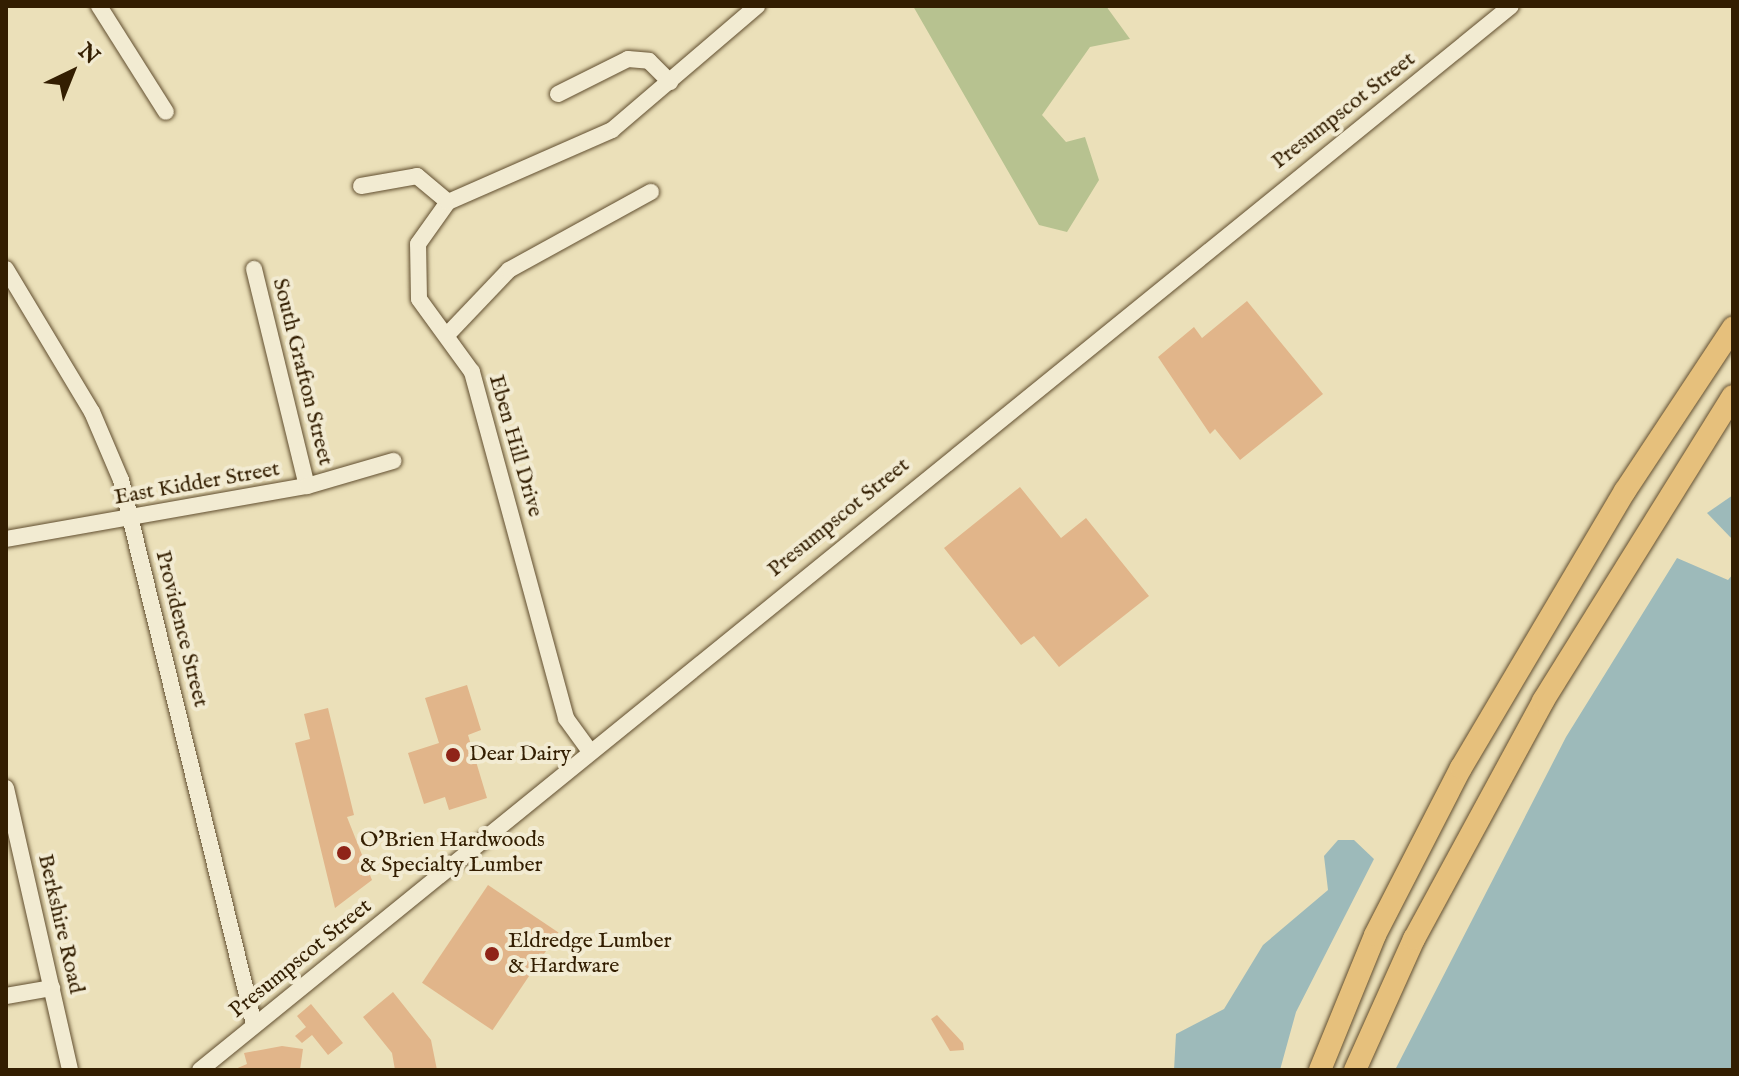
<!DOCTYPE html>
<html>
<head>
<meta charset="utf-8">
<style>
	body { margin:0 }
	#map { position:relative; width:1739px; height:1076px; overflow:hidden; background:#ebe0b9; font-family:"IM FELL English",serif }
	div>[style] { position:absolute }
	.green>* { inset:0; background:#b7c290 }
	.water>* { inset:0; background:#9dbaba }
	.building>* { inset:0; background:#e1b58a; transform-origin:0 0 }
	.roads { filter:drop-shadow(0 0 2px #614e2f) drop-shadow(0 0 2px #614e2f) }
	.minor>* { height:16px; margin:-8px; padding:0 8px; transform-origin:8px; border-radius:8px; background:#f2ebd2 }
	.highway>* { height:22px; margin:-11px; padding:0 11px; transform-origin:11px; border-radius:11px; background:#e6c07c }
	.dots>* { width:22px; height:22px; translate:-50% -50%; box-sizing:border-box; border:4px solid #f2ebd2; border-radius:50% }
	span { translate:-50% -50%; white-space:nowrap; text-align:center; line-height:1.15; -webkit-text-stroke:8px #f2ebd2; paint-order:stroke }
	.street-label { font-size:22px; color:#331e01 }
	.poi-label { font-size:22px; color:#331e01 }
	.left { translate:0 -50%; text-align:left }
	.frame { position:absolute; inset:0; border:8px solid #331e01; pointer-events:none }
	.north { position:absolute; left:32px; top:32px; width:80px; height:80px; -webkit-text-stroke:6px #f2ebd2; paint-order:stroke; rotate:43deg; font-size:22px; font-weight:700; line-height:32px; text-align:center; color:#331e01 }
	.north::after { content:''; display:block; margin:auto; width:28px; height:36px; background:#331e01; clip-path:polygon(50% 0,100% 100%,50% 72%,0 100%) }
</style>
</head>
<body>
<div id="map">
	<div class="green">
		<i style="clip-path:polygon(913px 6px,1106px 6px,1130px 39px,1090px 47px,1042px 115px,1066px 142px,1085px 137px,1099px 180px,1067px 232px,1039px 225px)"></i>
	</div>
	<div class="water">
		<i style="clip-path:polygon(1733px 495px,1733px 540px,1707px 513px)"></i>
		<i style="clip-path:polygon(1677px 558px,1728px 580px,1733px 574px,1733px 1070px,1395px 1070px,1566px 737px)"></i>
		<i style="clip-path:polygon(1338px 840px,1354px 840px,1374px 859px,1296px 1012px,1280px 1070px,1174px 1070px,1176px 1034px,1224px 1009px,1263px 945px,1328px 890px,1324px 856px)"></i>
	</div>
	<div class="building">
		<i style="clip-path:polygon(1247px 301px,1323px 394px,1240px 460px,1215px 429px,1210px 434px,1158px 357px,1194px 327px,1202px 338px)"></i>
		<i style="clip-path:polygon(1020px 487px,1061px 538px,1086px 518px,1149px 596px,1059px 667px,1034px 636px,1021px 645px,944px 548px)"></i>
		<i style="clip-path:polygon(467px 685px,481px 730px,468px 735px,487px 798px,449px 810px,445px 797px,424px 804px,408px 753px,439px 743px,425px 698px)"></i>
		<i style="clip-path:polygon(328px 708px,354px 815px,347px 817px,372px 880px,335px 908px,295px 743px,310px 739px,304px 714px)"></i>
		<i style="left:488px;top:885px;width:85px;height:118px;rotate:34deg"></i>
		<i style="clip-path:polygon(393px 992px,431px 1040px,437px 1070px,395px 1070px,392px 1053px,363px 1017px)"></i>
		<i style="clip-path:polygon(311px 1004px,343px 1043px,328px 1055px,312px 1035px,302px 1043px,295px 1036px,306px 1027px,297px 1016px)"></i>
		<i style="clip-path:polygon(937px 1015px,963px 1043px,964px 1050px,950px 1051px,931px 1019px)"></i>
		<i style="clip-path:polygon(282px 1046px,303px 1049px,300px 1070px,233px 1070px,247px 1064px,244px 1053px)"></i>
	</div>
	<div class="roads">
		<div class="minor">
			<i style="left:99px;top:6px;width:125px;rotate:57.7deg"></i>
			<i style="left:558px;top:94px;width:78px;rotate:-26.6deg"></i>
			<i style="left:628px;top:59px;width:21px;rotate:5deg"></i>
			<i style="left:649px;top:61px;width:30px;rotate:45deg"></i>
			<i style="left:361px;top:186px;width:57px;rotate:-10.1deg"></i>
			<i style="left:417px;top:176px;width:40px;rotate:40deg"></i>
			<i style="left:6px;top:269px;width:167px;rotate:59deg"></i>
			<i style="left:92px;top:412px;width:74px;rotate:66.9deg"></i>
			<i style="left:121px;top:480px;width:560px;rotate:76.26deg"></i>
			<i style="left:254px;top:269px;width:223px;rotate:76.3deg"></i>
			<i style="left:448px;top:334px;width:88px;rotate:-46.4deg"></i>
			<i style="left:509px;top:270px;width:162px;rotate:-28.8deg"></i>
			<i style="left:6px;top:539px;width:306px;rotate:-10deg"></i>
			<i style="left:307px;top:486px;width:90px;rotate:-16.2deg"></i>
			<i style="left:589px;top:750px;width:39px;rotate:-126deg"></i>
			<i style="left:566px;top:718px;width:359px;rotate:-105.2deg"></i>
			<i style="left:472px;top:372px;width:90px;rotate:-126deg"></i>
			<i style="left:419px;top:299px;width:55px;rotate:-91deg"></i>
			<i style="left:418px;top:244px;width:52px;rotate:-54.5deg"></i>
			<i style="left:448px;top:202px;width:179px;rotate:-23.7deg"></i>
			<i style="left:612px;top:130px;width:191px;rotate:-40.5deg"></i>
			<i style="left:6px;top:788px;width:289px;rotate:77.2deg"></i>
			<i style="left:6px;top:996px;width:47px;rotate:-9.9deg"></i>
			<i style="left:200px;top:1070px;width:1688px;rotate:-39.06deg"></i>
		</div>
		<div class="highway">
			<i style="left:1320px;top:1070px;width:146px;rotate:-67.8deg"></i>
			<i style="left:1375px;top:935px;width:188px;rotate:-62.8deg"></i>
			<i style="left:1461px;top:768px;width:322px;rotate:-59.4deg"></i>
			<i style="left:1625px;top:491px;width:196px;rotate:-56.5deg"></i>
			<i style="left:1355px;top:1070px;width:144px;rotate:-65.8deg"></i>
			<i style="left:1414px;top:939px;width:271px;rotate:-61.5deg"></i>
			<i style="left:1543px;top:701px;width:359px;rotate:-58.1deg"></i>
		</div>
	</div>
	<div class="dots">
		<i style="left:453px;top:755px;background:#8f2418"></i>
		<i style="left:344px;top:853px;background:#8f2418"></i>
		<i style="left:492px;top:954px;background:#8f2418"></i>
	</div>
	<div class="street-label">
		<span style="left:1344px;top:111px;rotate:-38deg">Presumpscot Street</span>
		<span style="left:302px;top:372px;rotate:76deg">South Grafton Street</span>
		<span style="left:515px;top:446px;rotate:74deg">Eben Hill Drive</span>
		<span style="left:197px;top:484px;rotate:-10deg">East Kidder Street</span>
		<span style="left:839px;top:518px;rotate:-39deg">Presumpscot Street</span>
		<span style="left:181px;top:629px;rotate:76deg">Providence Street</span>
		<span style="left:60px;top:924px;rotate:77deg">Berkshire Road</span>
		<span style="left:301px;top:959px;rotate:-39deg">Presumpscot Street</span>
	</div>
	<div class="poi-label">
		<span class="left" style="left:469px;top:755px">Dear Dairy</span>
		<span class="left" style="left:360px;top:853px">O'Brien Hardwoods<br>&amp; Specialty Lumber</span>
		<span class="left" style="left:508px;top:954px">Eldredge Lumber<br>&amp; Hardware</span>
	</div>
	<div class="frame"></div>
	<div class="north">N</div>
</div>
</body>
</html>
